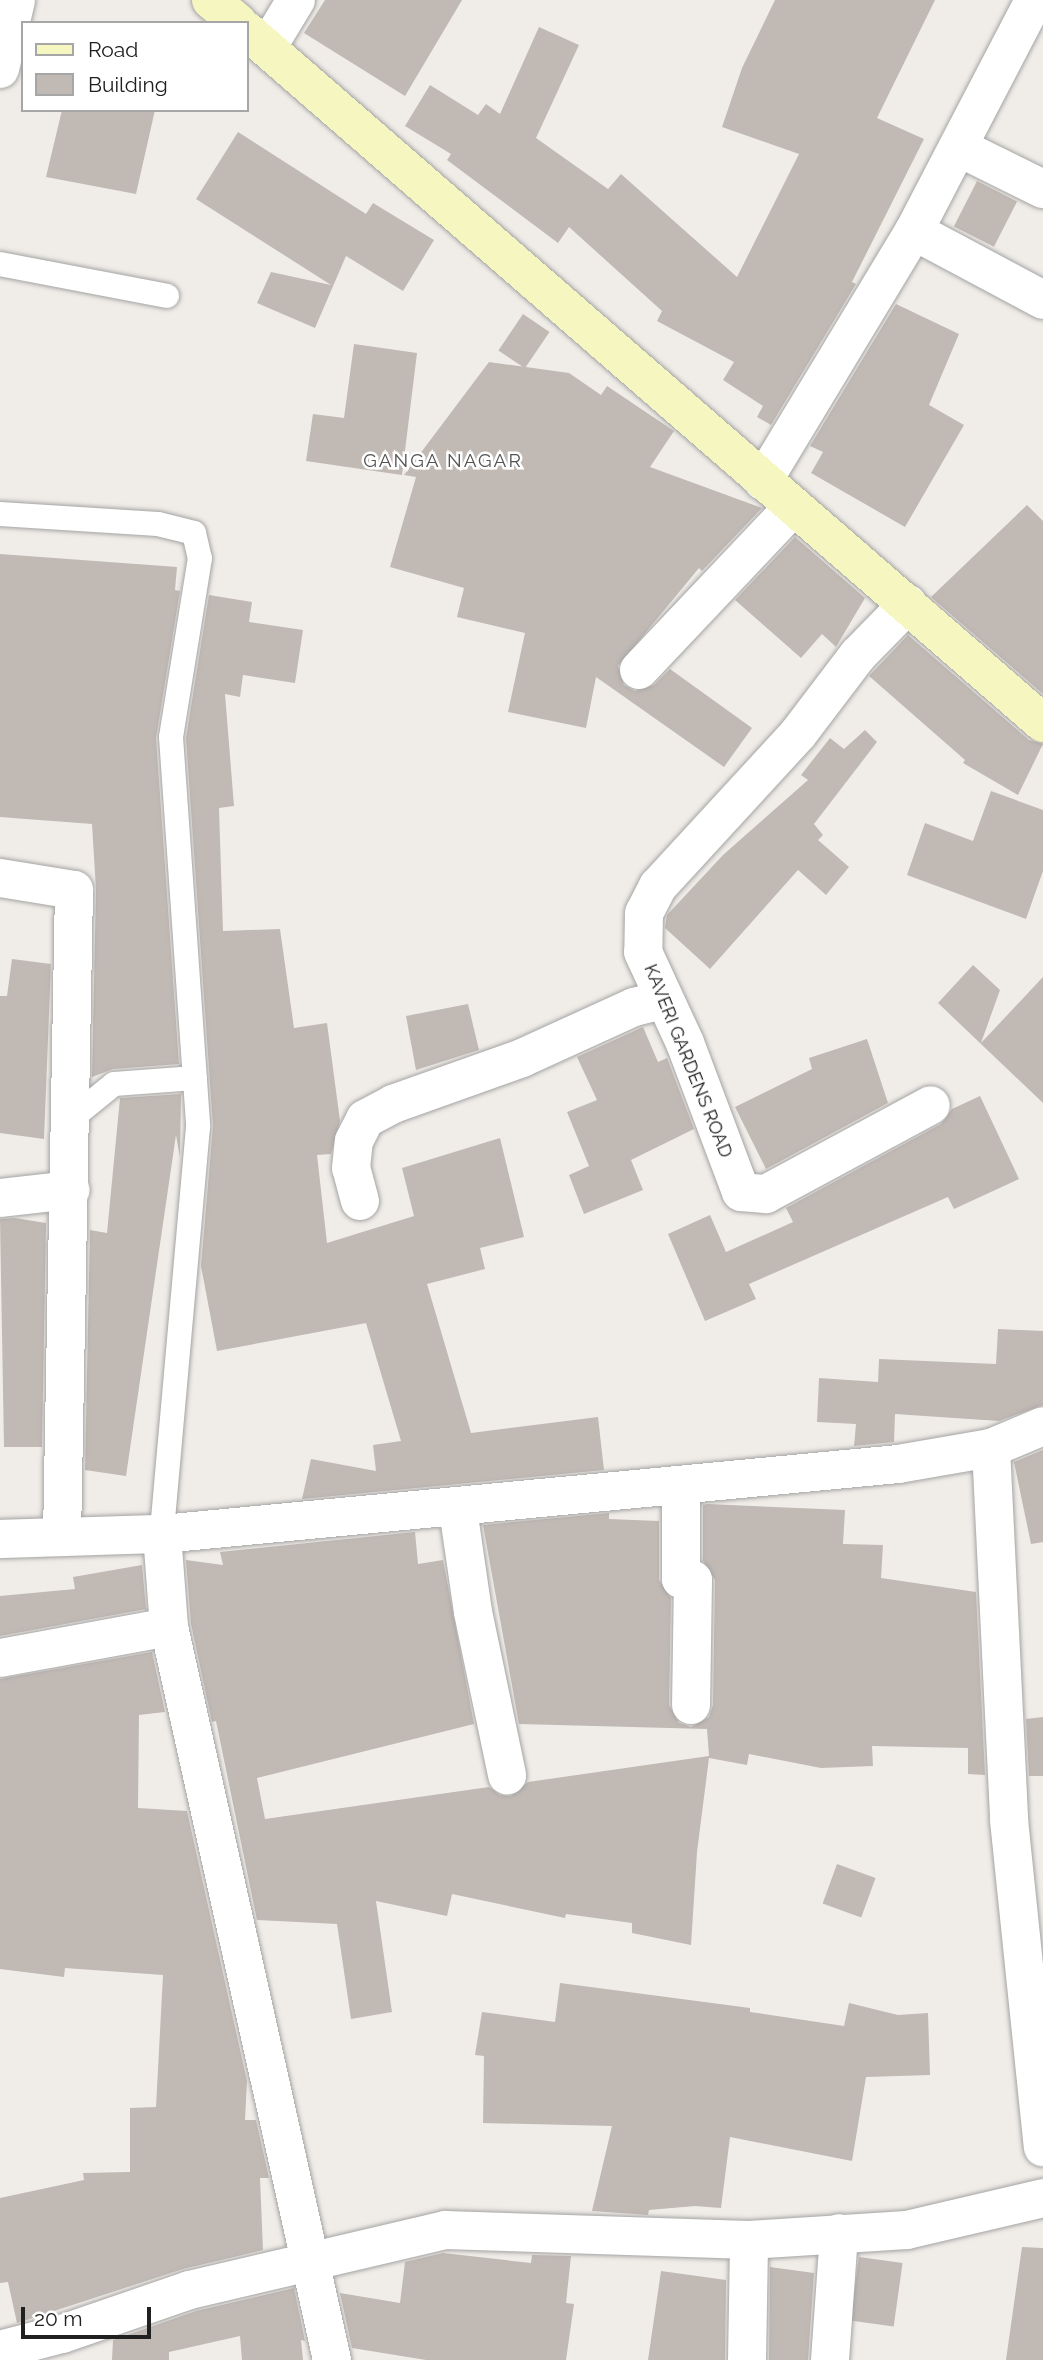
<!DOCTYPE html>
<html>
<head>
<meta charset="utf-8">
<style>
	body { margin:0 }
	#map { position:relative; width:1043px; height:2360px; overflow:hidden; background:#f0ede8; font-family:Raleway,sans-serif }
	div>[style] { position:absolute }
	.building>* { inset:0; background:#c1b9b4; transform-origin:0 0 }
	.roads { filter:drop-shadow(0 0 2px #a4a4a4) drop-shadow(0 0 2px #a4a4a4) }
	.lane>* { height:24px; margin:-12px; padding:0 12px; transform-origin:12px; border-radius:12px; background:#fff }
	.street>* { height:38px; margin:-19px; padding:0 19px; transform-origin:19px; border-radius:19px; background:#fff }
	.secondary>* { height:38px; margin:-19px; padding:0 19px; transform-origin:19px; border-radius:19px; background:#f5f6c0 }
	span { translate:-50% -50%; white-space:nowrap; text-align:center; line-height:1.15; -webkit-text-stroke:5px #fff; paint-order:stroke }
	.street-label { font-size:18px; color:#202020 }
	.neighbourhood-label { font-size:19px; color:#535353; letter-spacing:2px }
	.legend { position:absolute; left:21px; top:21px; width:228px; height:91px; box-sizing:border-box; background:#fff; border:2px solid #a6a6a6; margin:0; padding:9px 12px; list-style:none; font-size:21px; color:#202020 }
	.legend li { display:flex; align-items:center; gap:14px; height:35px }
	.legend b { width:35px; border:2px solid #a6a6a6 }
	.scale { position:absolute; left:21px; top:2307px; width:130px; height:32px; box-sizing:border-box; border:4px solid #202020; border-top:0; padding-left:9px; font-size:21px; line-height:24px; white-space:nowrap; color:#202020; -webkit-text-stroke:5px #fff; paint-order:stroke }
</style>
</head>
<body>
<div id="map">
	<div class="building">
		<i style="clip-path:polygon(325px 0,462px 0,405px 96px,304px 33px)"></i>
		<i style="clip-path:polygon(775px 0,935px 0,877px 118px,924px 139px,852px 282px,856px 284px,771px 425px,757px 417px,763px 406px,723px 380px,734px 362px,657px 321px,662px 311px,569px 227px,558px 243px,447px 160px,451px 154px,405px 126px,430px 85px,478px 115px,486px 104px,500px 114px,539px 27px,579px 45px,536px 138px,608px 189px,621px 174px,737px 277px,799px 154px,722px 127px,742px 68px)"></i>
		<i style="clip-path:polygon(62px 110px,155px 110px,136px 194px,46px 177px)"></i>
		<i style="clip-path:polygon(238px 132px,366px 214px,373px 203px,434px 240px,403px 291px,346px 256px,315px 328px,257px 303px,271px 272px,331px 285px,196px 199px)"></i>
		<i style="left:977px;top:181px;width:45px;height:51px;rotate:27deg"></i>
		<i style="clip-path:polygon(896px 304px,959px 334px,929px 405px,964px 425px,905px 527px,811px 473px,823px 452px,810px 446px)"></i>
		<i style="left:523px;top:314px;width:32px;height:44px;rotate:34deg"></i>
		<i style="clip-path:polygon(354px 344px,417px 353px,402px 475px,306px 461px,313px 414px,344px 418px)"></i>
		<i style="clip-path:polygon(489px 362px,569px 373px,601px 395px,607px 386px,674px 431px,650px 467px,762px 508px,702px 571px,699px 568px,618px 666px,624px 685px,635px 691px,654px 685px,670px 669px,752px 728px,724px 767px,596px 677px,586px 728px,508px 712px,525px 633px,457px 617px,464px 588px,390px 567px,416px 477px,404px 475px)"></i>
		<i style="clip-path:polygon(1027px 505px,1043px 521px,1043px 694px,931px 597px)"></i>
		<i style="clip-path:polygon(795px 537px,865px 598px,836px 647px,822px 634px,801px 658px,735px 600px)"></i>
		<i style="clip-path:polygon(0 554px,177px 567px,175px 590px,180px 591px,156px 738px,179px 1064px,113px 1069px,92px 1077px,96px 890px,92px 824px,0 817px)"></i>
		<i style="clip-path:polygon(209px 595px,252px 602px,249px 622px,303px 630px,295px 683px,243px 675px,240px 697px,225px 694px,234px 806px,219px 808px,223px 931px,280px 929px,294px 1028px,327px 1023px,340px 1121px,331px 1154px,317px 1155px,327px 1243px,414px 1216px,402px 1168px,500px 1138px,524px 1237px,480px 1248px,485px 1269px,427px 1284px,471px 1433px,598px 1417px,604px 1470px,302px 1499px,311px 1459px,376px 1471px,373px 1445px,401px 1441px,366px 1323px,217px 1351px,201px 1266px,213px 1126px,186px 738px)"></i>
		<i style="clip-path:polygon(908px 635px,1029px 740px,1043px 744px,1018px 795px,963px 763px,965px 760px,869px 676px)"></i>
		<i style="clip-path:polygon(865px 730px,877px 742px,814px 824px,823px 835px,818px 840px,849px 867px,826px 895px,798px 870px,710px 969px,665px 928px,667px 915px,723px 855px,808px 780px,801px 775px,830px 738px,844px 749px)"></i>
		<i style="clip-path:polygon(991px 791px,1043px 810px,1043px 871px,1026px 919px,907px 875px,925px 823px,973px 841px)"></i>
		<i style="clip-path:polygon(12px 959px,51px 964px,44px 1139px,0 1133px,0 996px,7px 996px)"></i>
		<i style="clip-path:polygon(973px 965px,1000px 990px,981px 1043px,1043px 977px,1043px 1103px,938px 1003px)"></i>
		<i style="clip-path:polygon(468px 1004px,479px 1050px,416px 1070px,406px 1016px)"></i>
		<i style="clip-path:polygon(643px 1027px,658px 1062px,667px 1058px,694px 1129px,631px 1160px,643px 1190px,584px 1214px,569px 1175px,589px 1166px,567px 1112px,597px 1100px,577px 1057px)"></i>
		<i style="clip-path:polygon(867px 1039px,888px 1103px,766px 1169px,735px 1107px,812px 1069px,809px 1058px)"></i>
		<i style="clip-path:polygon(181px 1094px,180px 1158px,176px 1135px,126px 1476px,85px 1470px,90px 1230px,107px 1233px,120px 1098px)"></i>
		<i style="clip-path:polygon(980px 1096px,1019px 1179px,954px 1209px,948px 1197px,749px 1284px,756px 1299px,705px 1321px,668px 1234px,710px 1215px,726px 1252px,793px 1222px,786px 1208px,941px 1124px,952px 1109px)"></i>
		<i style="clip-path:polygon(15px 1218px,46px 1223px,42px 1447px,4px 1447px,0 1219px)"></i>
		<i style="clip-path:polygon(998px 1329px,1043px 1331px,1043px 1405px,999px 1421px,895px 1414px,894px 1442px,854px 1446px,856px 1424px,817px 1422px,819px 1378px,878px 1382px,879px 1359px,996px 1364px)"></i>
		<i style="clip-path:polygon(1043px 1450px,1043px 1542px,1031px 1544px,1014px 1462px)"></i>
		<i style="clip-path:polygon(707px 1504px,845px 1510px,843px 1544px,883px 1545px,881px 1578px,976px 1592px,985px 1775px,968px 1774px,968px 1748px,872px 1746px,873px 1766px,821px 1768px,749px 1754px,747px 1765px,709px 1758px,697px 1852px,691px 1945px,632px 1933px,632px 1923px,566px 1914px,565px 1918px,452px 1894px,447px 1916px,376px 1901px,392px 2012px,351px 2019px,337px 1924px,257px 1920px,216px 1721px,212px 1722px,191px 1624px,186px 1560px,223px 1565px,220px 1552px,415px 1532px,418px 1564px,443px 1560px,474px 1724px,257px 1778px,265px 1819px,489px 1787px,500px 1795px,511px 1796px,528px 1782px,709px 1756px,707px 1729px,519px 1724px,483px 1525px,609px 1513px,609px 1519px,659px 1521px,659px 1580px,671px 1598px,669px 1705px,679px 1723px,691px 1727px,709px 1717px,713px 1705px,715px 1580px,703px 1561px,703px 1505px)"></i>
		<i style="clip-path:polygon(142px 1565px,146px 1609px,0 1636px,0 1596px,75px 1589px,73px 1577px)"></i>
		<i style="clip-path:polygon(152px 1652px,165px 1712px,139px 1715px,138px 1808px,187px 1811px,247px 2081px,245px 2120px,256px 2120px,269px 2178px,260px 2178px,263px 2250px,183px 2269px,17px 2323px,8px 2282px,0 2283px,0 2198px,84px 2180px,83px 2173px,130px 2172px,130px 2108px,156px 2107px,163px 1975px,65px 1968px,64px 1977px,0 1969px,0 1679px)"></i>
		<i style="clip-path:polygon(1043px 1717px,1043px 1776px,1029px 1776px,1026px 1719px)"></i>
		<i style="left:837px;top:1864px;width:41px;height:42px;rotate:20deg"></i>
		<i style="clip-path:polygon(560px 1983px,750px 2008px,750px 2012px,844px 2026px,849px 2003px,898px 2015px,928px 2013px,930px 2075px,866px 2077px,852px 2161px,730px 2137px,721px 2208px,695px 2206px,649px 2210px,648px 2215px,592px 2211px,612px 2126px,483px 2123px,484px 2056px,475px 2055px,482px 2012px,555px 2022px)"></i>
		<i style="clip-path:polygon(1022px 2247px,1043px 2248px,1043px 2360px,1006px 2360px)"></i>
		<i style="clip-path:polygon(443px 2253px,531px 2263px,532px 2255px,571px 2256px,566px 2303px,574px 2304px,566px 2360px,426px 2360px,352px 2348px,340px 2293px,400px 2303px,405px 2262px)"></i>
		<i style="left:859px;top:2257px;width:44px;height:64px;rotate:8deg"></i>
		<i style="clip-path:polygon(770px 2267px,814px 2273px,808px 2360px,769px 2360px)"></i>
		<i style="clip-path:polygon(661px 2271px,726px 2280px,725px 2360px,648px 2360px)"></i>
		<i style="clip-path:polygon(294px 2288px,305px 2341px,301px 2340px,303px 2360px,242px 2360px,240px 2336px,169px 2352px,169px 2360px,112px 2360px,113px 2340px,196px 2311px)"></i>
	</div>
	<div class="roads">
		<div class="lane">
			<i style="left:0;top:264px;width:170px;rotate:10.8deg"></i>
			<i style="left:0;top:514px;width:158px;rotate:3.6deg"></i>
			<i style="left:158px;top:524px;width:37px;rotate:14deg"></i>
			<i style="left:194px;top:533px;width:26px;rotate:77deg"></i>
			<i style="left:200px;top:558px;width:181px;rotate:99.2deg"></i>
			<i style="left:171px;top:737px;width:391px;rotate:86deg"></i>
			<i style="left:198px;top:1127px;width:409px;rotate:95.1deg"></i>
			<i style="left:72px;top:1118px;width:54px;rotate:-39deg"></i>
			<i style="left:114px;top:1084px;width:81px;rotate:-4.2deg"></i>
		</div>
		<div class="street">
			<i style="left:267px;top:48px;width:56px;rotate:-58.9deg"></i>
			<i style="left:0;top:69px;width:71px;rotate:-76.9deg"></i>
			<i style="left:958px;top:147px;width:95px;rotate:26.3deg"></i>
			<i style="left:914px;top:231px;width:146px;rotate:28.1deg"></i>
			<i style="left:763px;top:481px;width:292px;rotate:-58.9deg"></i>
			<i style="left:914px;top:231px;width:260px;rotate:-62.5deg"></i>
			<i style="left:908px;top:604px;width:71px;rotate:134.4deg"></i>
			<i style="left:858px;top:655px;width:99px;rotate:127.2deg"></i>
			<i style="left:798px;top:734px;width:207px;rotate:132.6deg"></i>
			<i style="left:658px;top:886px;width:30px;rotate:117deg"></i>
			<i style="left:644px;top:913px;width:39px;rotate:91deg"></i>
			<i style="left:643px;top:952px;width:100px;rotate:65.2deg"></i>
			<i style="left:685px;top:1043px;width:159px;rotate:69.4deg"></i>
			<i style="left:741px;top:1192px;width:25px;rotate:5deg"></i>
			<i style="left:766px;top:1194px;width:187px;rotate:-28.3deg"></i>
			<i style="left:639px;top:670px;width:224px;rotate:-46.6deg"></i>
			<i style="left:0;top:878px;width:75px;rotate:9.2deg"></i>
			<i style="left:74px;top:890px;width:647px;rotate:91.06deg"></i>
			<i style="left:0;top:1198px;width:71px;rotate:-6.4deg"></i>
			<i style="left:360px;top:1201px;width:34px;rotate:-105deg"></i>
			<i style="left:351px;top:1168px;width:27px;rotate:-84deg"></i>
			<i style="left:354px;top:1141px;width:25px;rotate:-63deg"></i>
			<i style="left:365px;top:1119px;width:32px;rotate:-28deg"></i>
			<i style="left:393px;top:1104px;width:137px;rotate:-19.6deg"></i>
			<i style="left:522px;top:1058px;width:123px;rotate:-24.5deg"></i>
			<i style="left:634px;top:1007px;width:30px;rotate:-14deg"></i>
			<i style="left:991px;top:1448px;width:372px;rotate:87.2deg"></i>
			<i style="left:1009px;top:1820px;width:329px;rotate:84.1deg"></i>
			<i style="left:681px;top:1487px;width:92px;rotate:90deg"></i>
			<i style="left:681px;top:1579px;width:12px;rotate:5deg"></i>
			<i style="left:693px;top:1580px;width:125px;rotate:90.9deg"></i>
			<i style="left:458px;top:1509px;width:104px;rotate:81.7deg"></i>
			<i style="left:473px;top:1612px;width:167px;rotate:78.2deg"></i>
			<i style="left:162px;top:1534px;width:93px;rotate:85.7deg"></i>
			<i style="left:169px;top:1627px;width:751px;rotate:77.46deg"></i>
			<i style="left:0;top:1539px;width:162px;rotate:-1.8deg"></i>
			<i style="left:162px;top:1534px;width:739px;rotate:-5.43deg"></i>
			<i style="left:898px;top:1464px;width:94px;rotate:-9.8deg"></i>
			<i style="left:991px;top:1448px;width:56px;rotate:-22.9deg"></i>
			<i style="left:0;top:1658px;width:172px;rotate:-10.4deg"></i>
			<i style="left:0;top:2350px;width:64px;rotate:-14.5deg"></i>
			<i style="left:62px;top:2334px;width:135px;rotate:-19deg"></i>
			<i style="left:190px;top:2290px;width:262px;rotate:-13.2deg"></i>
			<i style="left:445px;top:2230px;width:304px;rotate:1.9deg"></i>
			<i style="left:749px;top:2240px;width:158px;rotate:-3.6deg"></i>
			<i style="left:907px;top:2230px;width:140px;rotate:-13.2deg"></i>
			<i style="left:747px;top:2360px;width:120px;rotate:-89deg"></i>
			<i style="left:830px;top:2360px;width:127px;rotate:-85.9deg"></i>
		</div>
		<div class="secondary">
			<i style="left:211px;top:0;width:35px;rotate:40deg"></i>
			<i style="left:247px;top:31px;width:1055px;rotate:41deg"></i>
		</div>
	</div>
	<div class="street-label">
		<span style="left:688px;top:1061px;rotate:68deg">KAVERI GARDENS ROAD</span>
	</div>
	<div class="neighbourhood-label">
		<span style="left:443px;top:461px">GANGA NAGAR</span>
	</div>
	<ul class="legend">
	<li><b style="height:9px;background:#f5f6c0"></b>Road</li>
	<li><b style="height:19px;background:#c1b9b4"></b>Building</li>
	</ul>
	<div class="scale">20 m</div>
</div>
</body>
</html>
